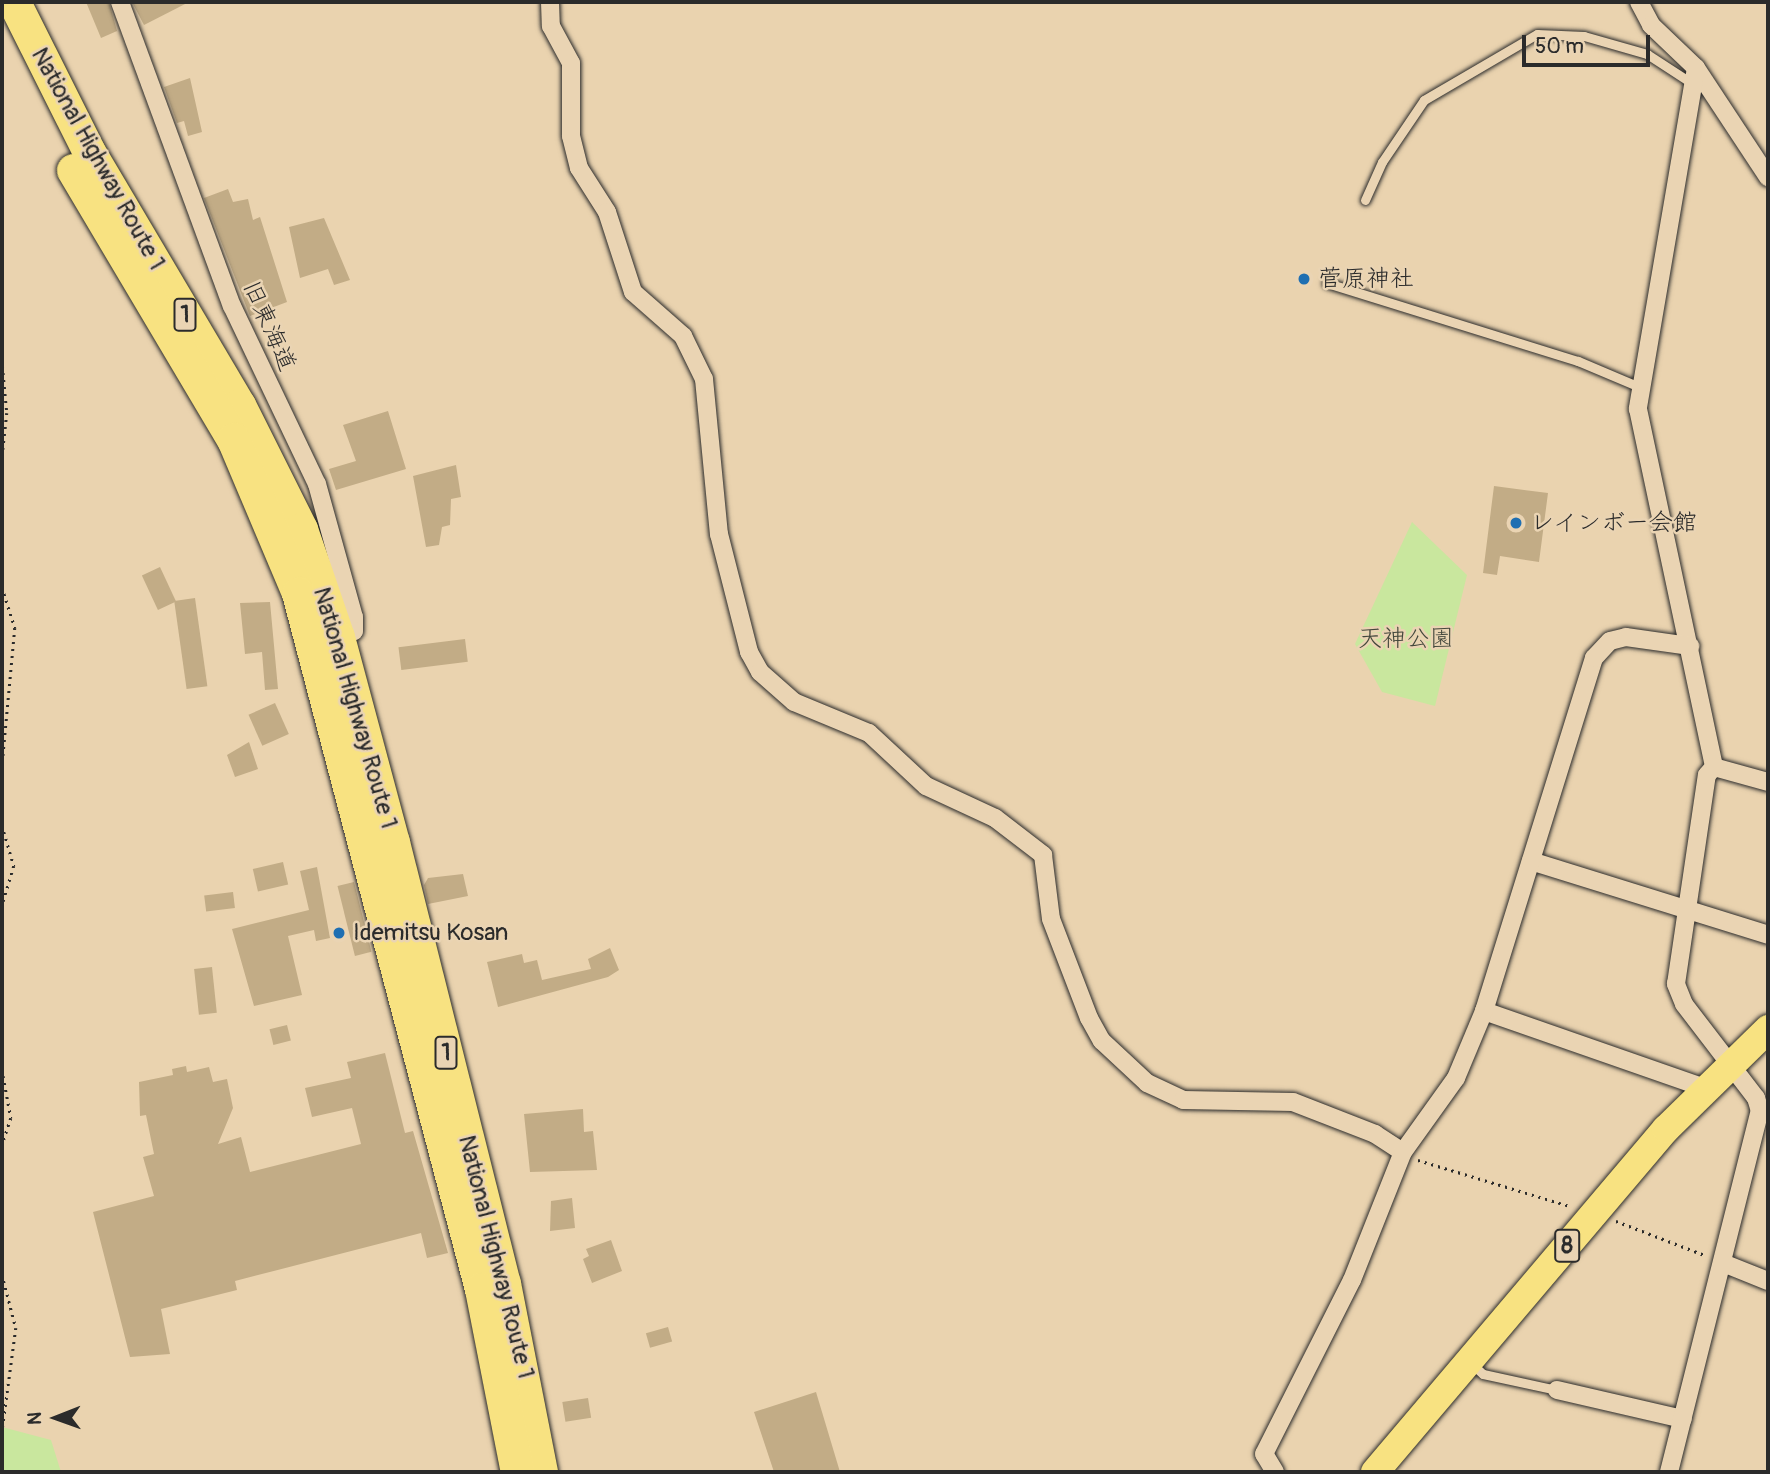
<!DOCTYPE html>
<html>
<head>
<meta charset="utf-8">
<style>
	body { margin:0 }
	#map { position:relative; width:1770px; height:1474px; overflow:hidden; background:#ead3af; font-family:Pangolin,"Klee One",sans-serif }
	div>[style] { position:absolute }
	.green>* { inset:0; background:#c9e79e }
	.building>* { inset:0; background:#c2ac86; transform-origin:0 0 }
	.path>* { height:2.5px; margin-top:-1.25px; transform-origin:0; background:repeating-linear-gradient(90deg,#2b2b2b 0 2px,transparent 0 7px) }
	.roads { filter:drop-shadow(0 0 2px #2b2b2b) drop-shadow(0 0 2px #2b2b2b) }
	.lane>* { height:9px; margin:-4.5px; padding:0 4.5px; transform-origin:4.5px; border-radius:4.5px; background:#ead4b3 }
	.street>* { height:18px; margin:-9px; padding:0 9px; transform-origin:9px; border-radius:9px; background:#ead4b3 }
	.primary>* { height:28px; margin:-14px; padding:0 14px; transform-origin:14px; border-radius:14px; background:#f8e281 }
	.highway>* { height:33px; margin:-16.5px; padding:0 16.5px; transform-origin:16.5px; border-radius:16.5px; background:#f8e281 }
	.dots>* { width:19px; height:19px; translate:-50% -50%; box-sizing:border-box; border:4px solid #ead4b3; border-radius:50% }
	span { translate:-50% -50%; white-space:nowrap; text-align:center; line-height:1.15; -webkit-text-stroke:5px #ead4b3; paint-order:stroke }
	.shield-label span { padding:2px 5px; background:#ead4b3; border:2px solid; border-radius:5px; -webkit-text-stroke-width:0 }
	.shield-label { font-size:23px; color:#2b2b2b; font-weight:700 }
	.street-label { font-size:24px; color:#2b2b2b }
	.poi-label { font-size:24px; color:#2b2b2b }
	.left { translate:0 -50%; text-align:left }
	.park-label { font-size:24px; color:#43473c }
	.frame { position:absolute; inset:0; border:4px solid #2b2b2b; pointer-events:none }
	.north { position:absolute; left:21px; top:1383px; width:70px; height:70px; -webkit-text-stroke:5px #ead4b3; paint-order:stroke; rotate:269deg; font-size:19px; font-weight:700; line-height:28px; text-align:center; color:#2b2b2b }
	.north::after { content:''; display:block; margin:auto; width:24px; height:32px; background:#2b2b2b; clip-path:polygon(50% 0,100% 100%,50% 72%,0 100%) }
	.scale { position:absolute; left:1522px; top:35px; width:128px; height:32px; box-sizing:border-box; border:4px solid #2b2b2b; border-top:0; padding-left:9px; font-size:21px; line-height:24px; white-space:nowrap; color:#2b2b2b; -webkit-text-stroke:5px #ead4b3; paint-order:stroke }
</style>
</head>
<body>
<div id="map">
	<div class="green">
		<i style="clip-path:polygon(1412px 522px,1467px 575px,1435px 706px,1382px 692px,1355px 644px)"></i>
		<i style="clip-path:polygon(2px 1427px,51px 1440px,61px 1472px,2px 1472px)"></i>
	</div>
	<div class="building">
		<i style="clip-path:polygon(86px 2px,109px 2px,117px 31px,101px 38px)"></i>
		<i style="clip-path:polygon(132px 2px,189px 2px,144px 25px)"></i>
		<i style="clip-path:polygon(190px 78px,202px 132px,188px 136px,184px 121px,177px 123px,164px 87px)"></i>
		<i style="clip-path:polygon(228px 189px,233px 202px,248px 199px,253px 220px,260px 217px,287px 302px,250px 316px,204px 198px)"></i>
		<i style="clip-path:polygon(324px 218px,350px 280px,334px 285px,328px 269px,300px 278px,289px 227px)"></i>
		<i style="clip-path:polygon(388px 411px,406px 469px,336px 490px,329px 469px,356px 461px,343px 425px)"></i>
		<i style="clip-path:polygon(456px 465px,461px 497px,451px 499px,450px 525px,442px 527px,439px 545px,426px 547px,413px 476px)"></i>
		<i style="clip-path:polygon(1494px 486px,1548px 493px,1539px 562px,1500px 556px,1497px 575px,1483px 573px)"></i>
		<i style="left:160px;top:567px;width:38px;height:20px;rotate:65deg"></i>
		<i style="left:195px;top:598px;width:89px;height:21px;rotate:82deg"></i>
		<i style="clip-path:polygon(270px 602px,278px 689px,265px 690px,262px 652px,245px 654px,240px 603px)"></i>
		<i style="left:465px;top:639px;width:23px;height:67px;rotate:83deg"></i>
		<i style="left:275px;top:703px;width:34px;height:29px;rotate:66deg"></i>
		<i style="clip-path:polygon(249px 742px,258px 769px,235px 777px,227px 755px)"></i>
		<i style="left:283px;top:862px;width:23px;height:31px;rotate:77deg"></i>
		<i style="clip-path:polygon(317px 867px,330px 938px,316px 941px,314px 930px,288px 936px,302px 995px,254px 1006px,232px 929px,309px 910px,300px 871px)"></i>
		<i style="clip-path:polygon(463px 874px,468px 896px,428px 904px,424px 885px,428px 878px)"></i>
		<i style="left:354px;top:882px;width:72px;height:17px;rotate:76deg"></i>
		<i style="left:233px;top:892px;width:16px;height:29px;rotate:83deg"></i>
		<i style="clip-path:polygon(610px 948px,619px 970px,608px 977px,498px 1007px,487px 962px,522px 954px,524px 963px,537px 960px,542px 980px,591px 969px,588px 959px)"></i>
		<i style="left:212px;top:967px;width:46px;height:18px;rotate:84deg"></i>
		<i style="left:287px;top:1025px;width:16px;height:18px;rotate:76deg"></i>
		<i style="clip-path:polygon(385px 1053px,405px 1133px,413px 1131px,448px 1253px,427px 1258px,421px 1233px,235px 1281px,237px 1290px,161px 1309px,170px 1354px,130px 1357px,93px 1212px,154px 1196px,143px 1157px,154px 1154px,146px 1115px,140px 1116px,139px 1082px,173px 1075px,172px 1069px,186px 1066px,187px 1072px,209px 1067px,213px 1082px,227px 1079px,233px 1108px,218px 1144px,241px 1137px,250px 1172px,361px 1144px,352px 1108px,312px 1117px,305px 1088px,351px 1078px,347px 1062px)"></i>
		<i style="clip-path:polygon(583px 1109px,584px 1132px,593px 1131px,597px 1170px,530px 1172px,524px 1114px)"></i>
		<i style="clip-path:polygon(572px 1198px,575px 1228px,550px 1231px,551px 1201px)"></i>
		<i style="clip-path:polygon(611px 1240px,622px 1271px,592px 1283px,583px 1259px,589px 1256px,586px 1249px)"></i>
		<i style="left:668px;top:1327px;width:15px;height:23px;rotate:74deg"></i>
		<i style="clip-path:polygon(816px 1392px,840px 1472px,774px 1472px,754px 1412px)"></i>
		<i style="left:588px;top:1398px;width:20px;height:26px;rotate:81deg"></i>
	</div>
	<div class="path">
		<i style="left:2px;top:359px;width:54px;rotate:84.7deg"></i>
		<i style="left:7px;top:413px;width:46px;rotate:96.2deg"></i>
		<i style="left:2px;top:587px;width:43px;rotate:72.4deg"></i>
		<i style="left:15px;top:628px;width:140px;rotate:95.3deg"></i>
		<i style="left:2px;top:825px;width:43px;rotate:73.7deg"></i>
		<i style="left:14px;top:866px;width:42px;rotate:106.7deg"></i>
		<i style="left:2px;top:1069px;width:50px;rotate:79.6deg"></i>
		<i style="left:11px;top:1118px;width:29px;rotate:108deg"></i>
		<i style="left:1418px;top:1160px;width:158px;rotate:16.9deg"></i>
		<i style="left:1616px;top:1221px;width:97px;rotate:21deg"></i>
		<i style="left:2px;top:1274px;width:56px;rotate:75.5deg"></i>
		<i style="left:16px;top:1328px;width:106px;rotate:97.6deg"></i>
		<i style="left:2px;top:1466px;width:6px;rotate:72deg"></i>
	</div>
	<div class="roads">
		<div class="lane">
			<i style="left:1365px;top:200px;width:42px;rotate:-65.9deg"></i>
			<i style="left:1382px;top:162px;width:75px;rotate:-55.9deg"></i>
			<i style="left:1424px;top:100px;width:131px;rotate:-30.3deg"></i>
			<i style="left:1537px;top:34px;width:47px;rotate:2.4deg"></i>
			<i style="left:1584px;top:36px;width:66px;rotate:15.9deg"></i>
			<i style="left:1647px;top:54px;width:55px;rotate:33.1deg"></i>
			<i style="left:1327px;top:283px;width:263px;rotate:17.3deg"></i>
			<i style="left:1578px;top:361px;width:69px;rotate:22.9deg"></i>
			<i style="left:1471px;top:1363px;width:16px;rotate:43deg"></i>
			<i style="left:1483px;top:1374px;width:76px;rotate:12.2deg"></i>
		</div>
		<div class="street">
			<i style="left:120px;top:2px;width:324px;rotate:69.8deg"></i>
			<i style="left:232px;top:306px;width:197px;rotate:64.5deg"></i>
			<i style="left:317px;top:484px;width:138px;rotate:74.5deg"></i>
			<i style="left:354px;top:617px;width:14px;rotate:90deg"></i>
			<i style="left:354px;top:631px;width:22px;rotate:159deg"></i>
			<i style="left:550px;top:2px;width:24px;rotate:88deg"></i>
			<i style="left:551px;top:26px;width:42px;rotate:61.6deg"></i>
			<i style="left:571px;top:63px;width:73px;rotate:90deg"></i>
			<i style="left:571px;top:136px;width:33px;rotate:76deg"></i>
			<i style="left:579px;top:168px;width:52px;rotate:57.5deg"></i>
			<i style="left:607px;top:212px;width:84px;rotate:72deg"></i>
			<i style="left:633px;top:292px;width:67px;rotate:41.3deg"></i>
			<i style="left:683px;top:336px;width:48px;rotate:64deg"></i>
			<i style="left:704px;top:379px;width:156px;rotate:84.5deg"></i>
			<i style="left:719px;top:534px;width:122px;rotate:75.7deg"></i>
			<i style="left:749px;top:652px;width:23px;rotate:61deg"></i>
			<i style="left:760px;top:672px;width:45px;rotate:41.4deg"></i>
			<i style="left:794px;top:702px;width:81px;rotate:22.5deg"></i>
			<i style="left:869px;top:733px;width:78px;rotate:42.9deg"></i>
			<i style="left:926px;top:786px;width:76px;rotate:24.9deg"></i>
			<i style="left:995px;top:818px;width:61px;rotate:37.6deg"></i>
			<i style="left:1043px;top:855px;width:64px;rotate:82.9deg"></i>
			<i style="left:1051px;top:919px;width:106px;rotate:69deg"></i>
			<i style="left:1089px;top:1018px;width:26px;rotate:61deg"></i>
			<i style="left:1102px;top:1041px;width:62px;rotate:43deg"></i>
			<i style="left:1147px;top:1083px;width:40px;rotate:25deg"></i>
			<i style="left:1183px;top:1100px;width:110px;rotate:1deg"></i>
			<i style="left:1293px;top:1102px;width:88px;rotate:21.3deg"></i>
			<i style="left:1375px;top:1134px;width:33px;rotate:33deg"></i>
			<i style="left:1639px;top:2px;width:26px;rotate:62deg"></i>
			<i style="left:1651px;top:25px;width:62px;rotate:43.7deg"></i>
			<i style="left:1696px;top:68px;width:131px;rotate:56.6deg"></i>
			<i style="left:1696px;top:68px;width:346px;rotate:99.7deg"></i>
			<i style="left:1638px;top:409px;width:366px;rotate:78deg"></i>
			<i style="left:1714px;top:767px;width:56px;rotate:15.5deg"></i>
			<i style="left:1531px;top:861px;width:248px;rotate:17.3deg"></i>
			<i style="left:1484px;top:1011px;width:234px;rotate:19.2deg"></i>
			<i style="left:1723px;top:1263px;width:48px;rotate:21.8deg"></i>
			<i style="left:1557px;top:1390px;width:129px;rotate:13deg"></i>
			<i style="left:1275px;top:1472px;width:21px;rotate:-121deg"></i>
			<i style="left:1264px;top:1454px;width:195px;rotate:-63.2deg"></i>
			<i style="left:1352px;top:1280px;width:138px;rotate:-68.3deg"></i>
			<i style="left:1403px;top:1152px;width:91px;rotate:-54.4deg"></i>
			<i style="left:1456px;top:1078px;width:73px;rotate:-67.3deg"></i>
			<i style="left:1484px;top:1011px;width:370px;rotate:-72.7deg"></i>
			<i style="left:1594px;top:658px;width:23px;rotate:-47deg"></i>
			<i style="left:1610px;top:641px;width:16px;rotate:-14deg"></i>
			<i style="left:1626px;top:637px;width:65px;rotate:8deg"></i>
			<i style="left:1669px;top:1472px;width:372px;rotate:-75.9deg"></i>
			<i style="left:1760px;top:1111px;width:14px;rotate:-107deg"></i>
			<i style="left:1756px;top:1098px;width:118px;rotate:-127.5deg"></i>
			<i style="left:1684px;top:1004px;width:22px;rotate:-112deg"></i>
			<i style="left:1676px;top:984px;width:211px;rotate:-81.6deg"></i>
			<i style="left:1707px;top:775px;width:11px;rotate:-49deg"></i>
		</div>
		<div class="primary">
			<i style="left:1375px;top:1472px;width:450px;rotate:-49.7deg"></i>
			<i style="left:1666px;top:1129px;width:143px;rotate:-44.4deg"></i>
		</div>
		<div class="highway">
			<i style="left:14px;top:2px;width:165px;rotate:63.4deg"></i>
			<i style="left:88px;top:150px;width:296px;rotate:59.4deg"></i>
			<i style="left:239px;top:405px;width:139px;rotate:63.4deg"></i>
			<i style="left:301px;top:529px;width:114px;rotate:71.1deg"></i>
			<i style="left:338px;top:637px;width:212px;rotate:75deg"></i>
			<i style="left:393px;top:842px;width:455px;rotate:75.9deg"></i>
			<i style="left:504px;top:1283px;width:193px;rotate:78.9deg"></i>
			<i style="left:73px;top:170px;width:313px;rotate:59.3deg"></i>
			<i style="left:233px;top:439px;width:167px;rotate:67.1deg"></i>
			<i style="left:298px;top:593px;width:720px;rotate:75.27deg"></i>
			<i style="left:481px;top:1289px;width:187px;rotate:78.9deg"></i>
		</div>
	</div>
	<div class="dots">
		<i style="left:1304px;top:279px;background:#1f6fb2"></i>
		<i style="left:1516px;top:523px;background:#1f6fb2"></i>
		<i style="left:339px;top:933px;background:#1f6fb2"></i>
	</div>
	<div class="shield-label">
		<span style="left:185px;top:315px">1</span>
		<span style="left:446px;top:1053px">1</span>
		<span style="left:1567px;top:1246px">8</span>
	</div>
	<div class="street-label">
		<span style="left:98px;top:159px;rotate:61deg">National Highway Route 1</span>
		<span style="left:269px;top:326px;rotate:66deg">旧東海道</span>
		<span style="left:355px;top:708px;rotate:74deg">National Highway Route 1</span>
		<span style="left:496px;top:1257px;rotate:76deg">National Highway Route 1</span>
	</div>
	<div class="poi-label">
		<span class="left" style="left:1318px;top:279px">菅原神社</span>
		<span class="left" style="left:1530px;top:523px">レインボー会館</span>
		<span class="left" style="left:353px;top:933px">Idemitsu Kosan</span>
	</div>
	<div class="park-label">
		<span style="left:1406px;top:639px">天神公園</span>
	</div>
	<div class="frame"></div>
	<div class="north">N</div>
	<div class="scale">50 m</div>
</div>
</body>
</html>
